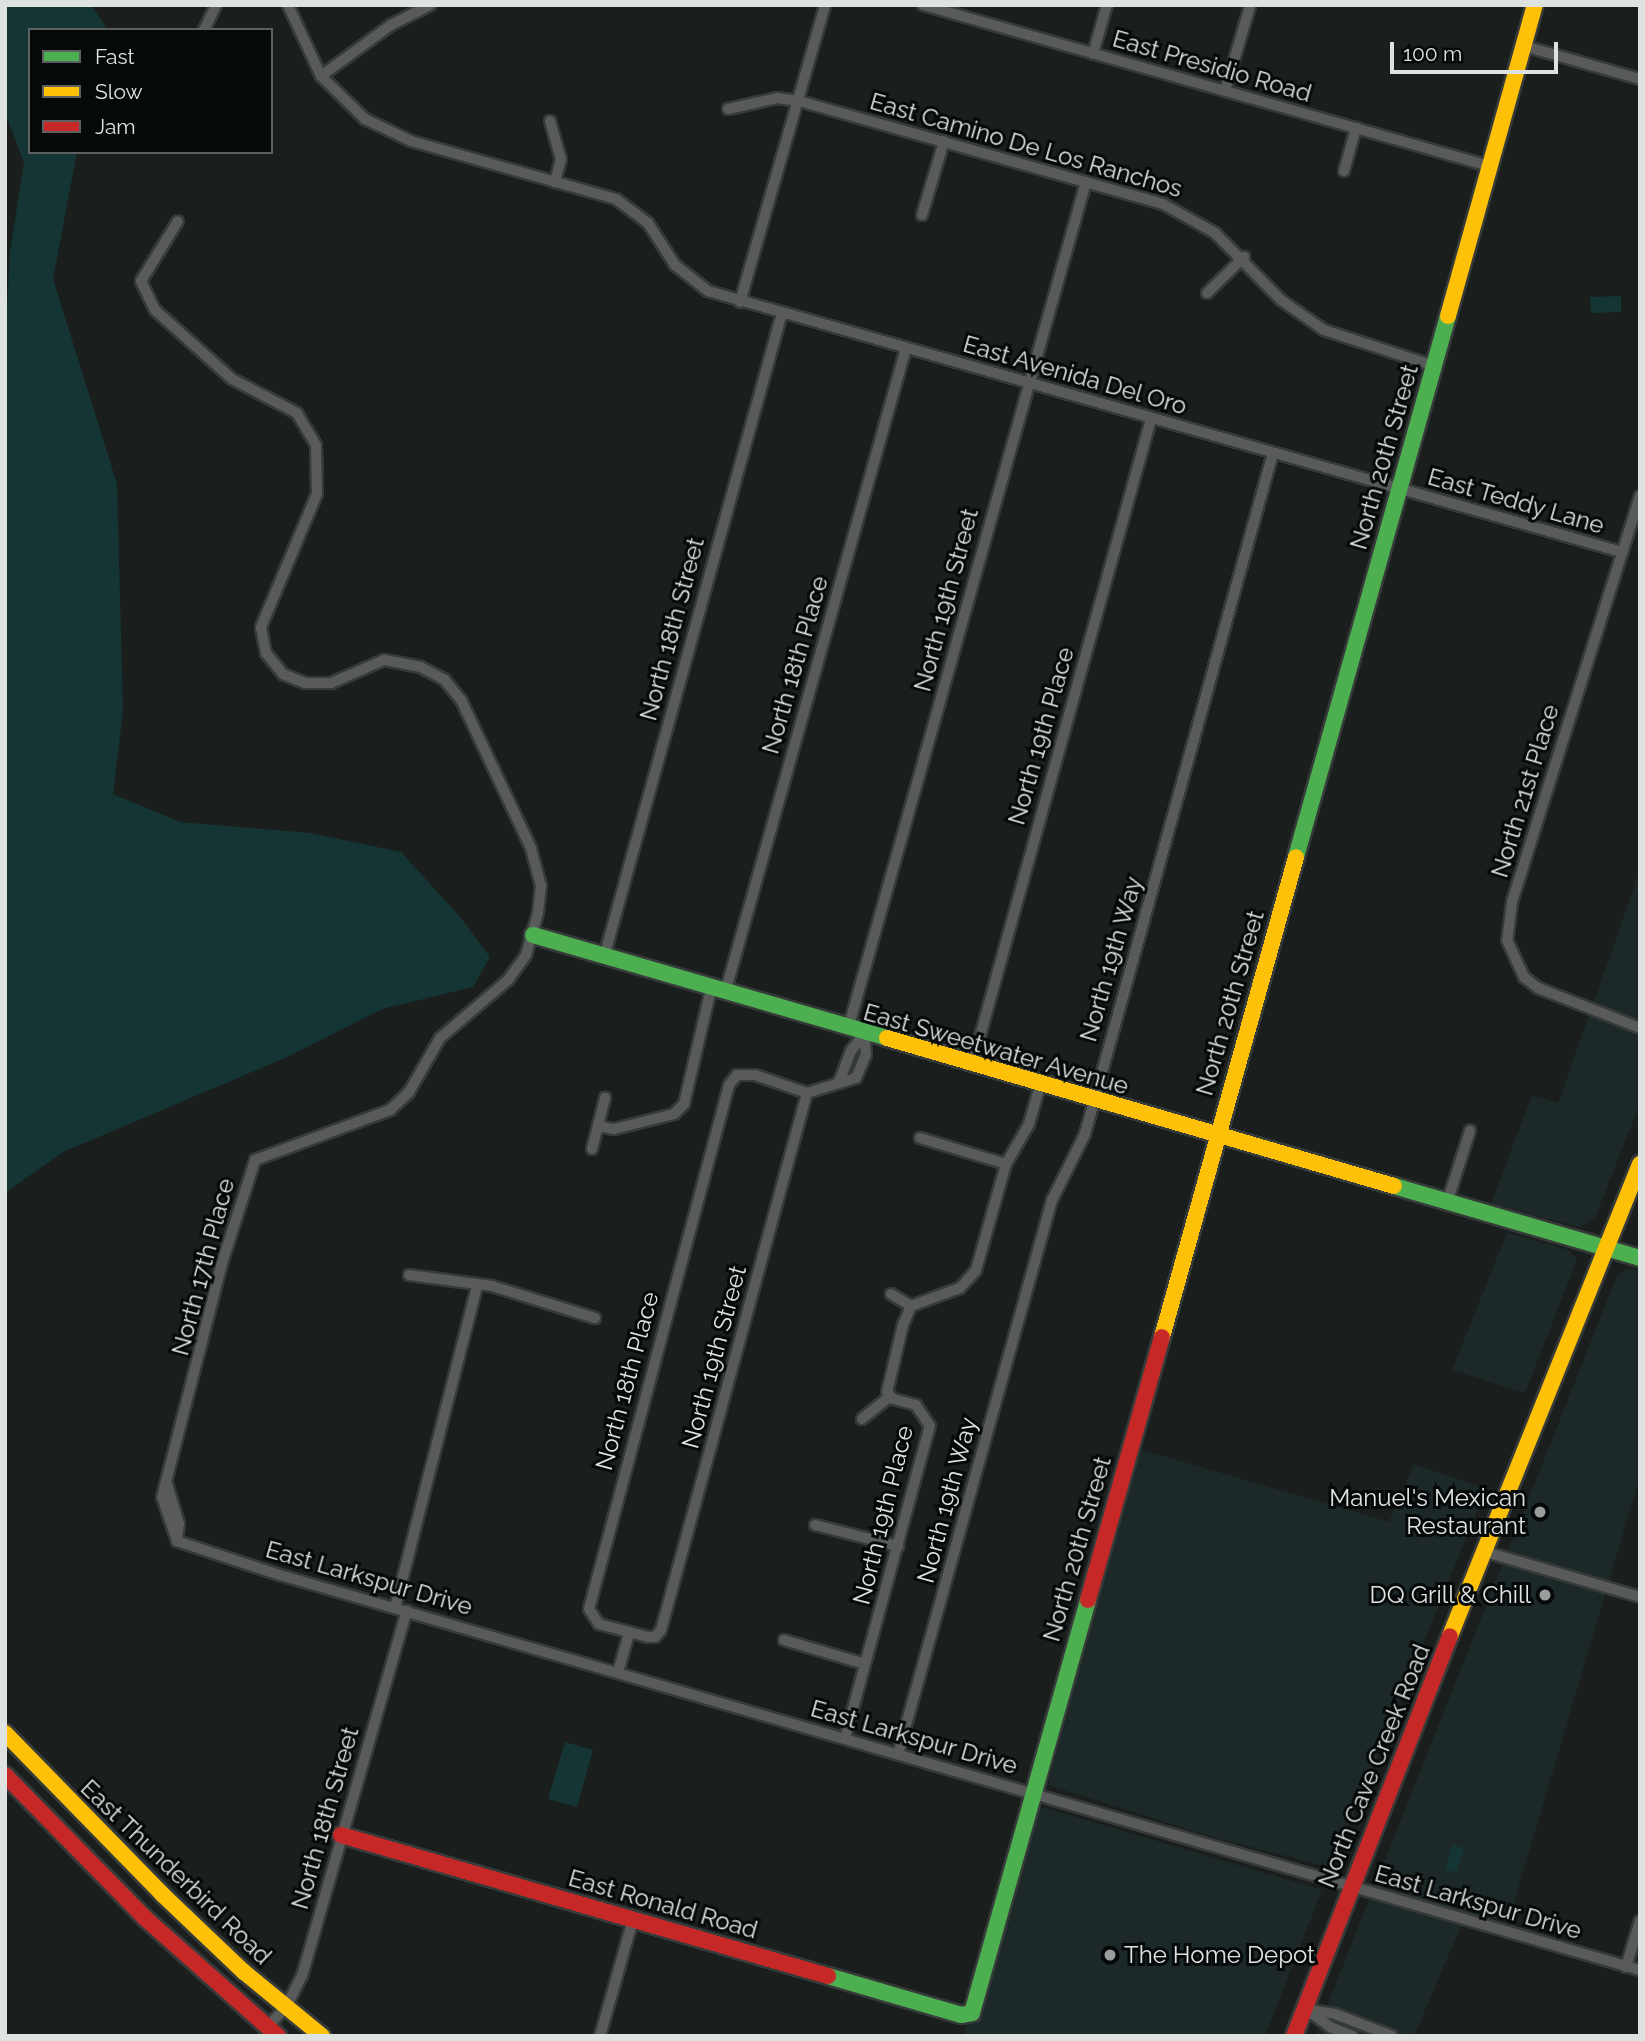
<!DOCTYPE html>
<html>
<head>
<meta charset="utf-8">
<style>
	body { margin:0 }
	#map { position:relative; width:1645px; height:2041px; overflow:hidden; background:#1a1f1e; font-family:Raleway,sans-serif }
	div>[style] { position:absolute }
	.built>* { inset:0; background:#1c2928 }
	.green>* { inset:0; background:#143533 }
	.roads { filter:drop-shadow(2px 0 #363a39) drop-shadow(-2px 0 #363a39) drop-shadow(0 2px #363a39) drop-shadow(0 -2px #363a39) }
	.street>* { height:10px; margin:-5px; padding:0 5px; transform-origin:5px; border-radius:5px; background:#595b5a }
	.fast>* { height:16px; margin:-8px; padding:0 8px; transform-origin:8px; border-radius:8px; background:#4caf50 }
	.slow>* { height:16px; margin:-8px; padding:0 8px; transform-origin:8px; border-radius:8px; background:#ffc107 }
	.jam>* { height:16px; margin:-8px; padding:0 8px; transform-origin:8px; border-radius:8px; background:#c62828 }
	.dots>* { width:19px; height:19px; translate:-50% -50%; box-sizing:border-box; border:4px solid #060909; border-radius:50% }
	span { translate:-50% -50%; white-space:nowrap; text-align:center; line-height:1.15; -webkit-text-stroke:6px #060909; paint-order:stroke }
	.street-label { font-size:24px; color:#dee3e2 }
	.poi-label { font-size:24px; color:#dee3e2 }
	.right { translate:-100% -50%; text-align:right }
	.left { translate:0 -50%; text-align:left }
	.frame { position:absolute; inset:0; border:7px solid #dee3e2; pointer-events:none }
	.legend { position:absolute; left:28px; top:28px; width:245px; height:126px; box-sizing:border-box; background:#060909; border:2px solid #5c6060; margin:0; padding:9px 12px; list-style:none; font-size:21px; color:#dee3e2 }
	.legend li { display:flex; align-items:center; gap:14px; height:35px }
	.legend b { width:35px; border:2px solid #5c6060 }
	.scale { position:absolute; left:1390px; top:42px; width:168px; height:32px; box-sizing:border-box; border:4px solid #dee3e2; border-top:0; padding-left:9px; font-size:21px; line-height:24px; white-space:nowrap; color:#dee3e2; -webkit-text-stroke:5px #060909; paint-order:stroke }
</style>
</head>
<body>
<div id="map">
	<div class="built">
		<i style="clip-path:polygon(1640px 871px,1640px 1103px,1595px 1218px,1580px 1227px,1491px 1204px,1532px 1095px,1558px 1103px)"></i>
		<i style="clip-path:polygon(1507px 1233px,1569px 1250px,1577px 1260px,1525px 1393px,1452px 1370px)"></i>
		<i style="clip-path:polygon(1626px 1269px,1640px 1270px,1640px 1476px,1508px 1923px,1467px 1912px,1414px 2036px,1315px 2036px,1617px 1276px)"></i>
		<i style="clip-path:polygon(1139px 1449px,1389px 1522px,1414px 1464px,1486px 1489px,1332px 1868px,1209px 1836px,1048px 1785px)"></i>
		<i style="clip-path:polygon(1043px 1807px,1322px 1890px,1265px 2036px,963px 2036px,966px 2026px,980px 2018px,1038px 1812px)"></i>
	</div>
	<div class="green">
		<i style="clip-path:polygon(5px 5px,91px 5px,108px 30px,30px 30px,30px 152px,77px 152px,53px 279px,117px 484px,123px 711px,113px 794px,180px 822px,310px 833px,401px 852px,461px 918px,490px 957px,473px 987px,382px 1009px,285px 1058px,63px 1152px,5px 1193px,5px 345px,10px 252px,24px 163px,5px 112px)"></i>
		<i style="clip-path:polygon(1621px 296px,1621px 312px,1591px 313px,1590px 297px)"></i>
		<i style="clip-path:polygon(565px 1742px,593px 1750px,577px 1807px,548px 1799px)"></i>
		<i style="clip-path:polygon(1452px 1845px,1464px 1848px,1457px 1873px,1445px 1869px)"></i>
	</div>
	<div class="roads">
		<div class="street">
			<i style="left:288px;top:5px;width:78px;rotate:65.1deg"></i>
			<i style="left:321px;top:76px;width:62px;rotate:44.3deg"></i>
			<i style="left:365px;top:119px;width:51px;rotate:25.6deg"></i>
			<i style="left:411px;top:141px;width:213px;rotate:15.8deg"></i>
			<i style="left:616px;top:199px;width:40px;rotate:37deg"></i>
			<i style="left:648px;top:223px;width:50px;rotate:57.3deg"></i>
			<i style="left:675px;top:265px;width:42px;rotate:38.2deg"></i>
			<i style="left:708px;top:291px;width:951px;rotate:15.94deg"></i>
			<i style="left:923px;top:5px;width:588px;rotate:15.88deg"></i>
			<i style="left:204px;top:30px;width:28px;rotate:-64deg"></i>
			<i style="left:1524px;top:46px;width:121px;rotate:15.9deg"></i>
			<i style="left:1093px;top:54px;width:51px;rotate:-74.1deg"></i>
			<i style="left:321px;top:76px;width:87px;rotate:-36.1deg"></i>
			<i style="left:391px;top:25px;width:44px;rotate:-27.1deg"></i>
			<i style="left:1225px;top:91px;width:89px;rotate:-73.6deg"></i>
			<i style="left:728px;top:109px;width:50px;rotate:-12.7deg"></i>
			<i style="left:777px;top:98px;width:22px;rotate:8deg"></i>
			<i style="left:799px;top:101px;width:378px;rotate:15.8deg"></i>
			<i style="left:1163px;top:204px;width:60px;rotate:29.1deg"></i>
			<i style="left:1215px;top:233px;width:94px;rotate:45.4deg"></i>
			<i style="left:1281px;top:300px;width:52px;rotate:34.9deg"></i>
			<i style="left:1324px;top:330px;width:116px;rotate:18.1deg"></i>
			<i style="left:550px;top:121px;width:40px;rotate:74deg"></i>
			<i style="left:561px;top:159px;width:24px;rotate:105deg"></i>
			<i style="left:1344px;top:171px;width:45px;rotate:-74.4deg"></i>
			<i style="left:922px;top:215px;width:77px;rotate:-73.4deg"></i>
			<i style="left:1207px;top:293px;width:52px;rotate:-44.2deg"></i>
			<i style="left:740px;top:302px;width:309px;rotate:-74deg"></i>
			<i style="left:1640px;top:496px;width:426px;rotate:107.5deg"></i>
			<i style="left:1512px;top:902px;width:38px;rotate:97deg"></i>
			<i style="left:1507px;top:940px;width:41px;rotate:65.3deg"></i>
			<i style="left:1524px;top:977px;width:18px;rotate:38deg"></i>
			<i style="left:1538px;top:988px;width:110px;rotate:21.4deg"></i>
			<i style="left:604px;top:957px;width:668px;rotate:-74.55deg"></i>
			<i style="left:725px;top:993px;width:670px;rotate:-74.32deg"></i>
			<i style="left:848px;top:1029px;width:880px;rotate:-74.31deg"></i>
			<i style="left:972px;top:1065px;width:670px;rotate:-74.51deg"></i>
			<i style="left:839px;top:1082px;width:33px;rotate:-69deg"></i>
			<i style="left:851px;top:1051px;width:21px;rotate:-53deg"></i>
			<i style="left:807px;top:1093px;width:55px;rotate:-160.9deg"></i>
			<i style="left:755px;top:1075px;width:18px;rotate:180deg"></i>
			<i style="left:737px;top:1075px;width:13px;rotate:129deg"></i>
			<i style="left:729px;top:1085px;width:542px;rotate:104.96deg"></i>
			<i style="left:589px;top:1609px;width:18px;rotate:56deg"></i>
			<i style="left:599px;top:1624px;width:51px;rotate:14.9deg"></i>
			<i style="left:648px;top:1637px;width:7px"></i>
			<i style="left:655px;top:1637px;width:9px;rotate:-49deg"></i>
			<i style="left:661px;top:1630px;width:556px;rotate:-74.79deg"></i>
			<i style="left:807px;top:1093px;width:51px;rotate:-17deg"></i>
			<i style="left:856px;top:1078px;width:25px;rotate:-67deg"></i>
			<i style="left:866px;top:1055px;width:21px;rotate:-95deg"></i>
			<i style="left:598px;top:1126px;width:16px;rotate:11deg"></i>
			<i style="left:614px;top:1129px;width:62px;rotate:-14deg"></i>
			<i style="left:674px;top:1114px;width:14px;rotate:-45deg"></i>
			<i style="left:684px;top:1104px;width:118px;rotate:-76.8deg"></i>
			<i style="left:920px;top:1138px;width:90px;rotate:16.8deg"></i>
			<i style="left:592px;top:1149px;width:53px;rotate:-75.7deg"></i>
			<i style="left:1447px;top:1203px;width:76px;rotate:-72.3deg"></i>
			<i style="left:409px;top:1275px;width:84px;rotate:7.5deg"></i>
			<i style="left:492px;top:1286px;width:108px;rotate:17.3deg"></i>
			<i style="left:891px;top:1294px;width:23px;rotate:31deg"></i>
			<i style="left:862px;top:1419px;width:35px;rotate:-39deg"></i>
			<i style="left:167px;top:1484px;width:42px;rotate:73.3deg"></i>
			<i style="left:179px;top:1524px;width:17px;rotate:97deg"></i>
			<i style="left:815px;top:1525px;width:86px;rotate:14.2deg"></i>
			<i style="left:177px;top:1541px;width:46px;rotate:-108.8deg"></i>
			<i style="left:162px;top:1497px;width:242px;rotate:-75.6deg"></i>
			<i style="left:222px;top:1263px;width:108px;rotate:-72.2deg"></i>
			<i style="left:255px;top:1160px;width:144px;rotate:-20.3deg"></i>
			<i style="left:390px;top:1110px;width:26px;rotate:-43deg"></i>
			<i style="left:409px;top:1092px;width:62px;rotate:-60.1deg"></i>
			<i style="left:440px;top:1038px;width:89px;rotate:-40.5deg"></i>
			<i style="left:508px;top:980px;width:31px;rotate:-54deg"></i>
			<i style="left:526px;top:955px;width:44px;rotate:-74.1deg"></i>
			<i style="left:538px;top:913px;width:27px;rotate:-84deg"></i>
			<i style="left:541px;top:886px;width:39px;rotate:-105deg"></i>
			<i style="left:531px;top:848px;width:164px;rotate:-115.3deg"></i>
			<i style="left:461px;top:700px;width:26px;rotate:-129deg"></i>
			<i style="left:445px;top:680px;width:27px;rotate:-152deg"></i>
			<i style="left:421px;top:667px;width:38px;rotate:-169deg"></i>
			<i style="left:384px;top:660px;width:58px;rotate:156.5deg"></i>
			<i style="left:331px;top:683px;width:26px;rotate:180deg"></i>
			<i style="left:305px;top:683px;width:24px;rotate:-158deg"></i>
			<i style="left:283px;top:674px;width:27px;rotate:-129deg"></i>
			<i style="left:266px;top:653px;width:26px;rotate:-101deg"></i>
			<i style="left:261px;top:627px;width:144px;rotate:-67.2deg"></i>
			<i style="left:317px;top:494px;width:49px;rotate:-91.2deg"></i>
			<i style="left:316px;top:445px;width:37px;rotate:-121deg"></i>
			<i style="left:297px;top:413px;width:73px;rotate:-152.4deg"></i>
			<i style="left:232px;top:379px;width:103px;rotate:-138.1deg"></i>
			<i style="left:155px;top:310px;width:32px;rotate:-116deg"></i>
			<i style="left:141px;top:281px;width:70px;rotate:-58.3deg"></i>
			<i style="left:177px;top:1541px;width:108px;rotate:18.3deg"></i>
			<i style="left:280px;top:1575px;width:1416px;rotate:16.2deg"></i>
			<i style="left:1486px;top:1552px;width:160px;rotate:16.3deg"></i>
			<i style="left:395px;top:1608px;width:332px;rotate:-75.7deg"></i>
			<i style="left:784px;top:1640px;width:84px;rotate:16.5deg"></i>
			<i style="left:618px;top:1672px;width:40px;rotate:-74deg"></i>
			<i style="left:845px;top:1738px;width:323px;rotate:-74.8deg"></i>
			<i style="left:930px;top:1426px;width:25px;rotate:-124deg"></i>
			<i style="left:916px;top:1405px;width:24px;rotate:-165deg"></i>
			<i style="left:893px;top:1399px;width:9px;rotate:-131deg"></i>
			<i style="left:887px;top:1392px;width:69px;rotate:-76.6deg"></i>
			<i style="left:903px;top:1325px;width:21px;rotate:-67deg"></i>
			<i style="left:911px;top:1306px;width:52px;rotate:-20.2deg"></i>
			<i style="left:960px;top:1288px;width:24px;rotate:-48deg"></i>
			<i style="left:976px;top:1270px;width:110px;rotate:-74.2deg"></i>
			<i style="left:1006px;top:1164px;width:46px;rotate:-60.1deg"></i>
			<i style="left:1029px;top:1124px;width:40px;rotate:-74deg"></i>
			<i style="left:898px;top:1754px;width:575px;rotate:-74.47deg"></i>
			<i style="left:1052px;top:1200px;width:74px;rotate:-63.4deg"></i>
			<i style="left:1085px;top:1134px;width:706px;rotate:-74.57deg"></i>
			<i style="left:1626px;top:1967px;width:48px;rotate:-73.1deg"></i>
			<i style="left:1304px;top:2009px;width:31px;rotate:9deg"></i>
			<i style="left:1335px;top:2014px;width:61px;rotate:21.1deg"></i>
			<i style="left:1307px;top:2010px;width:29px;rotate:36deg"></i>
			<i style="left:1330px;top:2027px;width:24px;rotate:22deg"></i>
			<i style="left:267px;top:2027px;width:28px;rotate:-46deg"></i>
			<i style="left:286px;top:2007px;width:35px;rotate:-63deg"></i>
			<i style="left:302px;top:1976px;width:380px;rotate:-74deg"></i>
			<i style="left:600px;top:2036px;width:122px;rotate:-74.2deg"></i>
		</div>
		<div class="fast">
			<i style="left:1296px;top:857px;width:562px;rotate:-74.31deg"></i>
			<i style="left:533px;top:935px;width:369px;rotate:16.2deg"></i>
			<i style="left:1394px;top:1186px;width:256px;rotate:16.3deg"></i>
			<i style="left:828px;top:1976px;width:139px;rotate:16.3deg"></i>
			<i style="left:961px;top:2015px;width:11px;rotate:-10deg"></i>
			<i style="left:972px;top:2013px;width:429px;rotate:-74.3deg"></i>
		</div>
		<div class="slow">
			<i style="left:1448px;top:316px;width:323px;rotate:-74.4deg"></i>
			<i style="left:887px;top:1038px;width:528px;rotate:16.27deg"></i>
			<i style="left:1162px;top:1337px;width:498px;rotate:-74.4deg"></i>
			<i style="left:1450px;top:1636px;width:509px;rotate:-68.07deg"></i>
			<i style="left:5px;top:1733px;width:225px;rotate:45.7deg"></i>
			<i style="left:162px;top:1894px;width:113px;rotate:43.6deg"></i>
			<i style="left:244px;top:1972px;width:101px;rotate:39.4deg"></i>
		</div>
		<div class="jam">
			<i style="left:1088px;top:1600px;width:273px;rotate:-74.3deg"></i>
			<i style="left:5px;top:1775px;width:200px;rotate:45.6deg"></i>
			<i style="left:145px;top:1918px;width:178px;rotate:41.6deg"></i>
			<i style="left:341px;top:1835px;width:507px;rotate:16.15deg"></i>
			<i style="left:1294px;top:2036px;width:429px;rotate:-68.7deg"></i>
		</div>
	</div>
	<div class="dots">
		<i style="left:1540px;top:1512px;background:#999e9d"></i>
		<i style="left:1545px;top:1595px;background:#999e9d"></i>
		<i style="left:1110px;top:1955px;background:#999e9d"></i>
	</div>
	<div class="street-label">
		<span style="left:1212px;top:66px;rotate:16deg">East Presidio Road</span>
		<span style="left:1026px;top:145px;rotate:16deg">East Camino De Los Ranchos</span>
		<span style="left:1075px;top:375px;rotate:16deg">East Avenida Del Oro</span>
		<span style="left:1384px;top:457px;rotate:-74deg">North 20th Street</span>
		<span style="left:1516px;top:501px;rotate:16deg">East Teddy Lane</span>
		<span style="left:946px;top:600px;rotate:-75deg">North 19th Street</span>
		<span style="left:672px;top:629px;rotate:-75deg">North 18th Street</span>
		<span style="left:795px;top:665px;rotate:-74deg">North 18th Place</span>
		<span style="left:1041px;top:736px;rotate:-74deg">North 19th Place</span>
		<span style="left:1525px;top:791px;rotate:-73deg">North 21st Place</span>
		<span style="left:1111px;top:959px;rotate:-74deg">North 19th Way</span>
		<span style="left:1230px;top:1003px;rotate:-74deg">North 20th Street</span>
		<span style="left:996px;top:1049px;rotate:16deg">East Sweetwater Avenue</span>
		<span style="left:203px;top:1267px;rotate:-75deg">North 17th Place</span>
		<span style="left:714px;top:1357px;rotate:-75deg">North 19th Street</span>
		<span style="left:627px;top:1381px;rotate:-75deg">North 18th Place</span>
		<span style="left:947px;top:1500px;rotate:-75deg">North 19th Way</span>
		<span style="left:883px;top:1515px;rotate:-76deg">North 19th Place</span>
		<span style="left:1077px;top:1549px;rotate:-74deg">North 20th Street</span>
		<span style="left:369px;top:1578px;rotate:16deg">East Larkspur Drive</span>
		<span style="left:914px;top:1737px;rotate:16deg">East Larkspur Drive</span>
		<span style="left:1374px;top:1766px;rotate:-68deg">North Cave Creek Road</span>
		<span style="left:325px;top:1818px;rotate:-74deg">North 18th Street</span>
		<span style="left:176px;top:1872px;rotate:44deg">East Thunderbird Road</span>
		<span style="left:1478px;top:1902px;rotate:16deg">East Larkspur Drive</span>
		<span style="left:663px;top:1904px;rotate:16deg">East Ronald Road</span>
	</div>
	<div class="poi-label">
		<span class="right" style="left:1526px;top:1512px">Manuel's Mexican<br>Restaurant</span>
		<span class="right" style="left:1531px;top:1595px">DQ Grill &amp; Chill</span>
		<span class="left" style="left:1124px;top:1955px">The Home Depot</span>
	</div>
	<div class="frame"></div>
	<ul class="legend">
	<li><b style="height:9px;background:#4caf50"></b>Fast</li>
	<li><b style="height:9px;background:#ffc107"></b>Slow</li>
	<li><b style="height:9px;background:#c62828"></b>Jam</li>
	</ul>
	<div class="scale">100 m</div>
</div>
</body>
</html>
